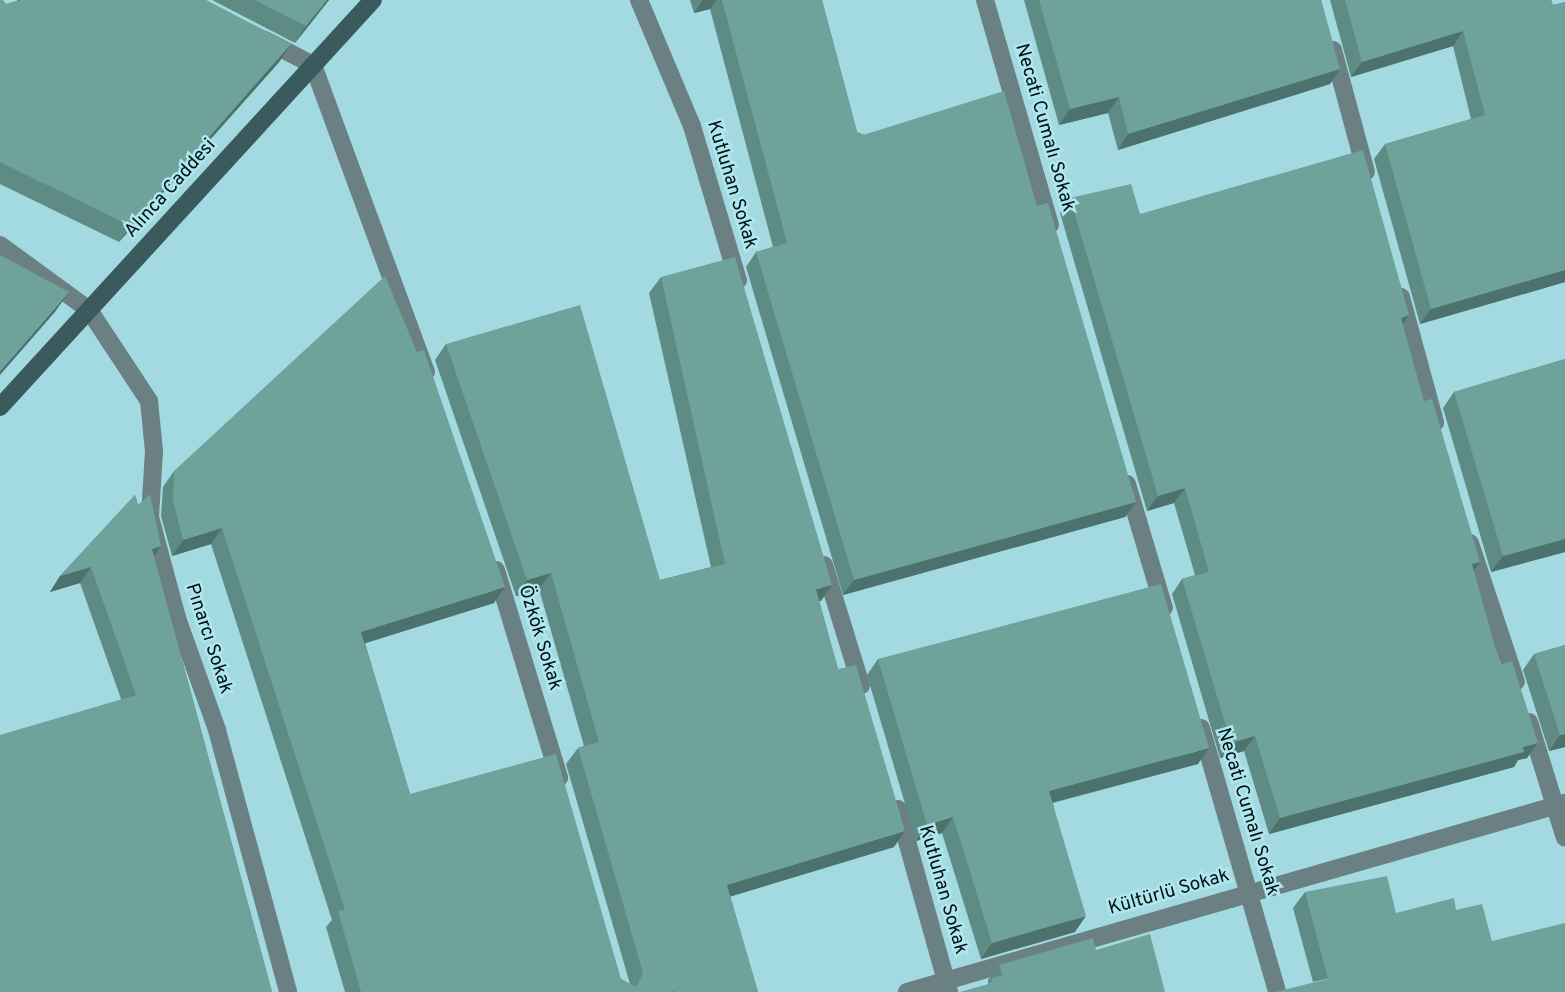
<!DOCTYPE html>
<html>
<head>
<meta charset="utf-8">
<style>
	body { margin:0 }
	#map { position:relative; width:1565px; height:992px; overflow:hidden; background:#a3dae1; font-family:Overpass,sans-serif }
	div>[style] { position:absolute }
	.street>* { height:18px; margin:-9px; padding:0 9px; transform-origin:9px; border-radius:9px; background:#6a8083 }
	.secondary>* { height:18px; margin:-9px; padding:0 9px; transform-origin:9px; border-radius:9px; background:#3a5a5e }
	.wall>* { inset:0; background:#5f8b85 }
	.shaded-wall>* { inset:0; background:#4d716c }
	.building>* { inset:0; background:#6ea29b }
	span { translate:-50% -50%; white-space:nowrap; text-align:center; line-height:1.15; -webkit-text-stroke:5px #b0e7ee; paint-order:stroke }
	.street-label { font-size:19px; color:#001214 }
</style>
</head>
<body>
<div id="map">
	<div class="street">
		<i style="left:639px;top:0;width:137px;rotate:67.2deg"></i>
		<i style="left:692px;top:126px;width:161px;rotate:73.4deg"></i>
		<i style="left:985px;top:0;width:234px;rotate:73.9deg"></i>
		<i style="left:265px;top:40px;width:54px;rotate:27.5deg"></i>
		<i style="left:313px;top:65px;width:327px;rotate:69.8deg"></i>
		<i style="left:1333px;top:50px;width:126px;rotate:74.9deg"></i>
		<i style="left:0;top:245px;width:110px;rotate:36.1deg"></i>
		<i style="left:89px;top:310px;width:109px;rotate:56.6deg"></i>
		<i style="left:149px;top:401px;width:50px;rotate:84.3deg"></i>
		<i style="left:154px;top:451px;width:66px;rotate:93.5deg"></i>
		<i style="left:150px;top:517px;width:105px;rotate:75deg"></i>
		<i style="left:177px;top:618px;width:119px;rotate:70.3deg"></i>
		<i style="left:217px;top:730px;width:271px;rotate:74.8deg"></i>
		<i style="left:1401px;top:297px;width:130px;rotate:74.8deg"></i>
		<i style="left:1127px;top:484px;width:129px;rotate:73.4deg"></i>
		<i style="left:1470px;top:543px;width:146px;rotate:71.7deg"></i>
		<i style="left:824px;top:565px;width:126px;rotate:72.9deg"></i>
		<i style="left:496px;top:570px;width:217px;rotate:73.1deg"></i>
		<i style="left:1529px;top:722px;width:121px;rotate:72.8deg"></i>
		<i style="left:1201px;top:728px;width:275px;rotate:73.9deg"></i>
		<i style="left:898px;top:809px;width:190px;rotate:74.4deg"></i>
		<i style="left:907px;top:992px;width:685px;rotate:-16.03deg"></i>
	</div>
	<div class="secondary">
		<i style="left:0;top:407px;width:552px;rotate:-47.5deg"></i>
	</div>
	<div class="wall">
		<i style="clip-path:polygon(0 0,6px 4px,17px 1px,17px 0,206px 0,280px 61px,119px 242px,0 184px)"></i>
		<i style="clip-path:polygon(212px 0,329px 0,295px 43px)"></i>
		<i style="clip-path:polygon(690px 0,822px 0,857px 132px,1037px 206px,1136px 502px,1125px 517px,843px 595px,746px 267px,756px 252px,773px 247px,710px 9px,694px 13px)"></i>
		<i style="clip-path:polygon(1024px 0,1321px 0,1340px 69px,1330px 84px,1118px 150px,1108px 113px,1059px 125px)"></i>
		<i style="clip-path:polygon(1330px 0,1551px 0,1553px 5px,1565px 2px,1565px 282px,1420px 324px,1374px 159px,1385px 144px,1471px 119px,1453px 46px,1351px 77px)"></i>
		<i style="clip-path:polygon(1070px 198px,1140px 214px,1409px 315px,1403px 324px,1424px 401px,1480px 562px,1474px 571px,1500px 665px,1538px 743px,1527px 758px,1518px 760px,1514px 767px,1269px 834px,1244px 751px,1220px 758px,1172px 594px,1182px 579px,1195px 575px,1174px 503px,1147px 511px,1060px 213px)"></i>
		<i style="clip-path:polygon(661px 277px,821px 601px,819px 601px,838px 669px,894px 847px,730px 896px,758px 992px,345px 992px,326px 927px,332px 920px,211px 544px,172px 556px,161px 516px,163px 487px,174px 471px,494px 603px,365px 643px,410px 794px,621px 979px,630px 984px,566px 764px,578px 748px,584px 746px,539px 589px,516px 596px,435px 360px,446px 344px,660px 580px,711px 567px,649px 293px)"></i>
		<i style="clip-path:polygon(1565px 359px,1565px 552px,1491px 572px,1443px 408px,1454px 392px)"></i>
		<i style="clip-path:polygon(135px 495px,154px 556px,272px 992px,121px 699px,80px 583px,50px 592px,60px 576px)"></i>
		<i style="clip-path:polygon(1565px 645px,1565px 747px,1549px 751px,1523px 670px,1534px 654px)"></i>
		<i style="clip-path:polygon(878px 659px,1198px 764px,1053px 803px,1075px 932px,981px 959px,942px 833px,916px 841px,867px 675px)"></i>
		<i style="clip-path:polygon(1305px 892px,1396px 913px,1456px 910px,1492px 941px,1313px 982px,1293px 908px)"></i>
		<i style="clip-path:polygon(1096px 950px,988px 984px,988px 980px,999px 965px)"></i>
	</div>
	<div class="shaded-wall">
		<i style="clip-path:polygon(327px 0,329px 0,295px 43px,306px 26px)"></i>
		<i style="clip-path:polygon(703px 0,716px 0,710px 9px,694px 13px)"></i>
		<i style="clip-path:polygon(1463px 31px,1453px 46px,1351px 77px,1362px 62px)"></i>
		<i style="clip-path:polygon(291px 44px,280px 61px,119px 242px,131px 226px)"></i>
		<i style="clip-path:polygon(1340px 69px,1330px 84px,1118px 150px,1128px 134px)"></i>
		<i style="clip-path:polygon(1119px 97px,1108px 113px,1059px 125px,1070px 109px)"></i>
		<i style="clip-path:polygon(1565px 270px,1565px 282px,1420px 324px,1431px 309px)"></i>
		<i style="clip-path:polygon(69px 292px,55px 312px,0 375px,0 371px)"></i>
		<i style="clip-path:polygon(1409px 315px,1398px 331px,1401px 318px)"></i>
		<i style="clip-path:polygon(1185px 488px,1174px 503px,1147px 511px,1158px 496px)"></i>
		<i style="clip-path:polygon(1136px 502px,1125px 517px,843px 595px,854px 580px)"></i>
		<i style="clip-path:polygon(222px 528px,211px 544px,172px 556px,183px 540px)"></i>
		<i style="clip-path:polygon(1565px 539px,1565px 552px,1491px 572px,1503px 556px)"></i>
		<i style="clip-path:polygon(161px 546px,150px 562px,152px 549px)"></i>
		<i style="clip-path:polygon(1480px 562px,1469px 577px,1472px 564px)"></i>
		<i style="clip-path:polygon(91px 567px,80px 583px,50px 592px,60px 576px)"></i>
		<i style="clip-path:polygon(551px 573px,539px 589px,516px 596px,527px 580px)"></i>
		<i style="clip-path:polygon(832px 585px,821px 601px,805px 605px,816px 589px)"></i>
		<i style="clip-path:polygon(505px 587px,494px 603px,350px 648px,361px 632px)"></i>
		<i style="clip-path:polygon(1565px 734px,1565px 747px,1549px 751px,1560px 735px)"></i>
		<i style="clip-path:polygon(1255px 736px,1244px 751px,1220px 758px,1231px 743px)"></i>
		<i style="clip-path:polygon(1538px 743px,1527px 758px,1518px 760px,1514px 767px,1269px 834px,1280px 818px)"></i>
		<i style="clip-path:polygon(1209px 748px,1198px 764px,1038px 806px,1049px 791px)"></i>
		<i style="clip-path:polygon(953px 817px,942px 833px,916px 841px,927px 825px)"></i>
		<i style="clip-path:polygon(905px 831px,894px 847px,716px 901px,727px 885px)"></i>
		<i style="clip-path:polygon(1086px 916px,1075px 932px,981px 959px,992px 943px)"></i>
	</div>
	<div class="building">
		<i style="clip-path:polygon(0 0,3px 0,6px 4px,22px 0,206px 0,291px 44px,131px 226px,0 162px)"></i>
		<i style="clip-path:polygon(255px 0,327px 0,306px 26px)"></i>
		<i style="clip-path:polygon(722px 0,822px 0,857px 132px,863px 135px,1004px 91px,1037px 206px,1048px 203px,1136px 502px,854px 580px,756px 252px,787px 243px)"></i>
		<i style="clip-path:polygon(1039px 0,1321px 0,1340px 69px,1128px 134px,1119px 97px,1070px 109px)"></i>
		<i style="clip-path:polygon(1345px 0,1551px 0,1553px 5px,1565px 2px,1565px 270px,1431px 309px,1385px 144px,1485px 115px,1463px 31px,1362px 62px)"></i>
		<i style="clip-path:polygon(1363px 150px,1409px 315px,1401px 318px,1424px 401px,1432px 399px,1480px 562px,1472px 564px,1500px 665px,1512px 661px,1538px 743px,1523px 747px,1524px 752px,1280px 818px,1255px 736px,1231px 743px,1182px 579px,1209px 572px,1185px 488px,1158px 496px,1070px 198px,1131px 184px,1140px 214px)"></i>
		<i style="clip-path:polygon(0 255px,69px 292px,0 371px)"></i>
		<i style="clip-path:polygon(735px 257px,832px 585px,816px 589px,838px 669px,856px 665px,905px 831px,727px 885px,758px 992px,675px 992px,675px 991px,669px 992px,361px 992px,338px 911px,345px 910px,222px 528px,183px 540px,173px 500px,174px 471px,385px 276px,417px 352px,424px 350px,505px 587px,361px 632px,410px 794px,556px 754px,621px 979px,636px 987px,643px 973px,578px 748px,599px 742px,551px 573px,527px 580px,446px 344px,580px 305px,660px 580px,725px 564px,661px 277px)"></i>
		<i style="clip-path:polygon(1565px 359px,1565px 539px,1503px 556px,1454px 392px)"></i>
		<i style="clip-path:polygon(150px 494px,161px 546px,152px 549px,272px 992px,0 992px,0 735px,136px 695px,91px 567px,60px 576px,135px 495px,138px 505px)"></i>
		<i style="clip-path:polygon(1161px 584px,1209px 748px,1049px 791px,1086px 916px,992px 943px,953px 817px,927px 825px,878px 659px)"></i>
		<i style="clip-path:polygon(1565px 645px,1565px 734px,1560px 735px,1534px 654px)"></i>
		<i style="clip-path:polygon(1387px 876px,1396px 913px,1454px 898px,1456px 910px,1482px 904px,1492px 941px,1565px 923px,1565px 992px,1275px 992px,1328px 979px,1305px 892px)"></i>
		<i style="clip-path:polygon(1150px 934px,1165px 992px,960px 992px,992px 983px,991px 979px,1003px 975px,999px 965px,1093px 938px,1096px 950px)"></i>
	</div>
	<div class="street-label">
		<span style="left:1044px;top:128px;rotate:74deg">Necati Cumalı Sokak</span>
		<span style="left:731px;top:185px;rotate:73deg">Kutluhan Sokak</span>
		<span style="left:171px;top:189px;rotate:-48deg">Alınca Caddesi</span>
		<span style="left:539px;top:638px;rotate:73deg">Özkök Sokak</span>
		<span style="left:208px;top:639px;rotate:72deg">Pınarcı Sokak</span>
		<span style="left:1247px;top:812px;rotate:73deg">Necati Cumalı Sokak</span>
		<span style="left:942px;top:890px;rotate:74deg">Kutluhan Sokak</span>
		<span style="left:1169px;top:893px;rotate:-16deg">Kültürlü Sokak</span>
	</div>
</div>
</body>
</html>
